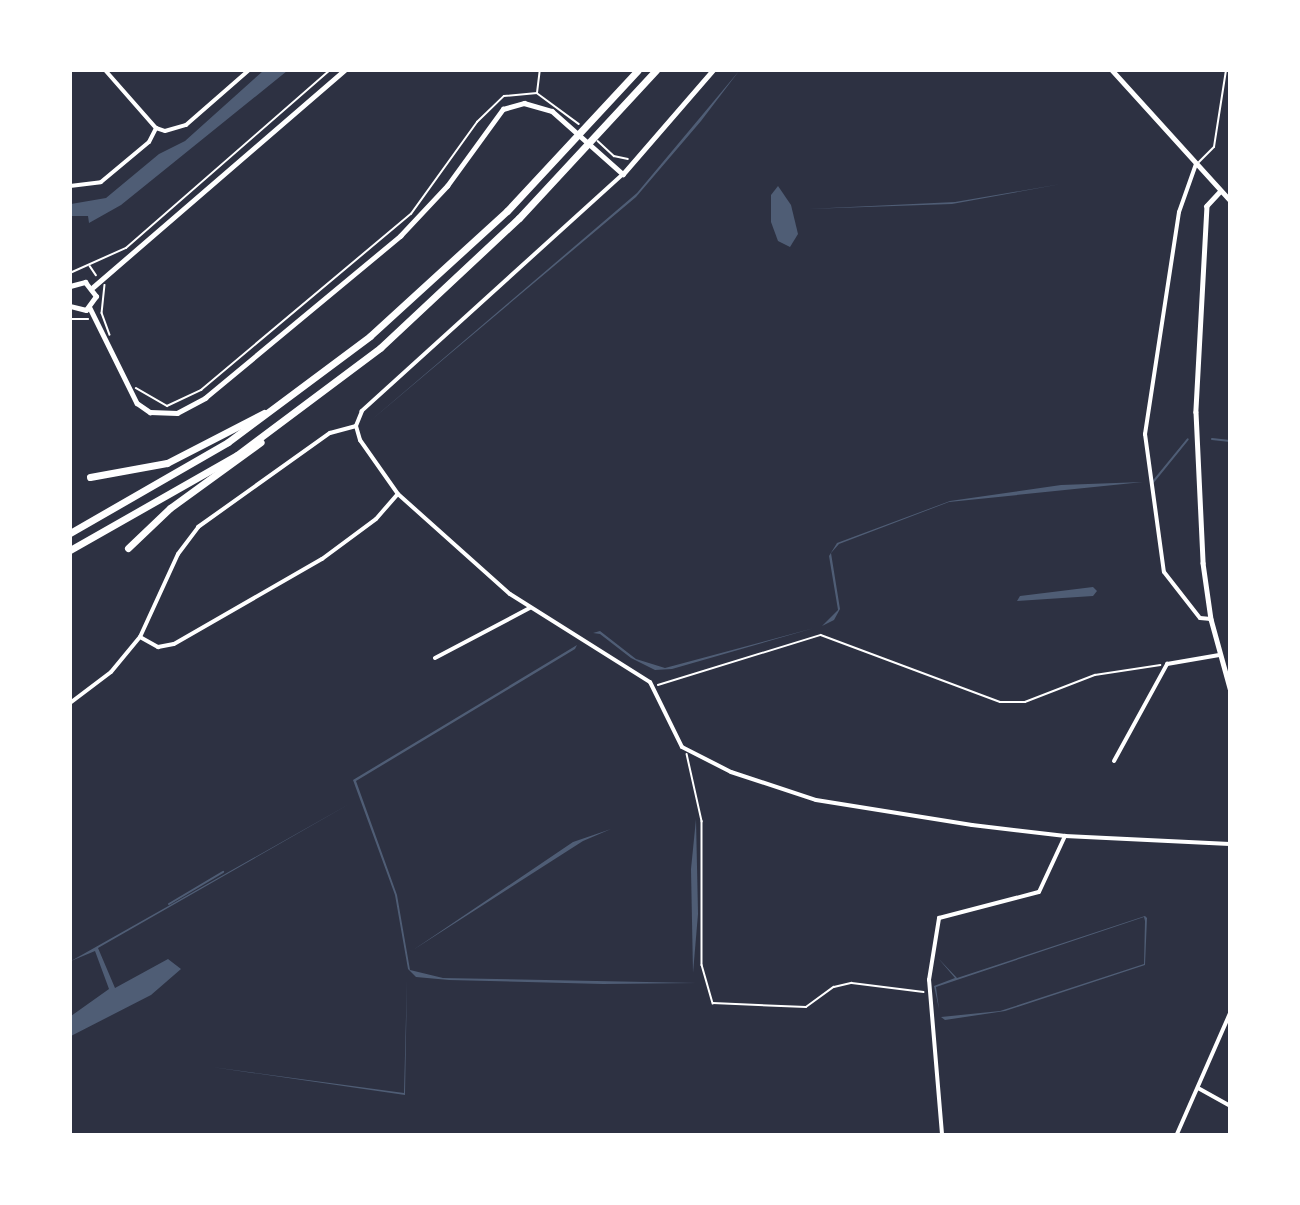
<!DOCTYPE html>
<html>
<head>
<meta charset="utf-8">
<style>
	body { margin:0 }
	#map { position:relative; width:1300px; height:1205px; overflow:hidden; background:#2d3142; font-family:"IBM Plex Sans",sans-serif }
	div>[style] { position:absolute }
	.water>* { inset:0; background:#4f5d75 }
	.stream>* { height:2px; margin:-1px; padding:0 1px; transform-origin:1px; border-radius:1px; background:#4f5d75 }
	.path>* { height:1.5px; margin:-0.75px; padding:0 0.75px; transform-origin:0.75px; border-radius:0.75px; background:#fff }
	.service>* { height:1.5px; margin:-0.75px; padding:0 0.75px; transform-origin:0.75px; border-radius:0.75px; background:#fff }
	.minor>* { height:4px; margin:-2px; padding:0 2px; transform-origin:2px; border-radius:2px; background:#fff }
	.tertiary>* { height:4.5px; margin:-2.25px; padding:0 2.25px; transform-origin:2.25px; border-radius:2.25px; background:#fff }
	.secondary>* { height:5px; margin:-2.5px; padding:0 2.5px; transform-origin:2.5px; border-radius:2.5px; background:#fff }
	.motorway>* { height:7px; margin:-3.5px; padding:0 3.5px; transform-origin:3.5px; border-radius:3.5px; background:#fff }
	span { translate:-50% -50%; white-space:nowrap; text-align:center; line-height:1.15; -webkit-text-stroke:5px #fff; paint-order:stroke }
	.frame { position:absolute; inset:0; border:72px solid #fff; pointer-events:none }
</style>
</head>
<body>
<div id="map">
	<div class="water">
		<i style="clip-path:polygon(263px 71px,287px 71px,121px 205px,89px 223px,88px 216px,71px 216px,71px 204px,106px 198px,159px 154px,185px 141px)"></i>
		<i style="clip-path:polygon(739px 71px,701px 121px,636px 197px,369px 422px,637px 193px)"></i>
		<i style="clip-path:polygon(1061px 184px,952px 204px,808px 209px,955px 202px)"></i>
		<i style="clip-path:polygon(778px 186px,791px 205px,798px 234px,790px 247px,778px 241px,771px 222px,771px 195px)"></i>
		<i style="clip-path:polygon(1143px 482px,949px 502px,839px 544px,831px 553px,840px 609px,834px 620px,822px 626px,838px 610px,829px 556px,837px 543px,950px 501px,1061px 485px)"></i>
		<i style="clip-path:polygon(1093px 587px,1097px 591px,1093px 596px,1017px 601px,1020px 596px)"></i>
		<i style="clip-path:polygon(814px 628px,672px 669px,655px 670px,631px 658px,600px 634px,593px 633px,600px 631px,636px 659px,665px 668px)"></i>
		<i style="clip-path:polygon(577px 645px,575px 649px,356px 781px,397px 895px,410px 970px,443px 978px,697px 983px,603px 984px,449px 980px,416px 977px,408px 969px,395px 895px,353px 780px)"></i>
		<i style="clip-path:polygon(351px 803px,98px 948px,115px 988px,168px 959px,181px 969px,151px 995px,71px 1036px,71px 1016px,109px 989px,95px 951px,71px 961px)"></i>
		<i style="clip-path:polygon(696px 819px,698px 914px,693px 973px,691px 869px)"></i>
		<i style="clip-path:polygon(611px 829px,583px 841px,413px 950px,573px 842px)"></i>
		<i style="clip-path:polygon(1145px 916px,1147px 918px,1145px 965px,1005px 1011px,945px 1020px,941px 1017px,1000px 1011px,1144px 964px,1145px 921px,1144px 917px,936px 987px,939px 1009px,934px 986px,955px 978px,938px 958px,957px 978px)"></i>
		<i style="clip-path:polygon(407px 978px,405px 1095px,212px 1067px,404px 1093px)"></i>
	</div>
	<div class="stream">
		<i style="left:1212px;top:439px;width:18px;rotate:6deg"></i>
		<i style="left:1153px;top:482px;width:55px;rotate:-50.9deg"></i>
		<i style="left:169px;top:904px;width:63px;rotate:-30.7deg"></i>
	</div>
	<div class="path">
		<i style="left:537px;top:93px;width:23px;rotate:-83deg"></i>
		<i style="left:598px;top:141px;width:22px;rotate:43deg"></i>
		<i style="left:614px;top:156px;width:14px;rotate:12deg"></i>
		<i style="left:90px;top:266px;width:11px;rotate:56deg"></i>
		<i style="left:70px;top:273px;width:61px;rotate:-24.1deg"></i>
		<i style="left:126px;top:248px;width:271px;rotate:-41.1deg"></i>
		<i style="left:105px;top:285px;width:28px;rotate:96deg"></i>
		<i style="left:102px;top:313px;width:23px;rotate:70deg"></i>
		<i style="left:70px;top:319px;width:18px"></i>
		<i style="left:136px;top:388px;width:36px;rotate:30deg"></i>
		<i style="left:167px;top:406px;width:38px;rotate:-25deg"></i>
		<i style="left:201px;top:390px;width:274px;rotate:-40deg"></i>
		<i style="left:411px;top:214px;width:113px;rotate:-54.3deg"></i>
		<i style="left:477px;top:122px;width:37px;rotate:-44deg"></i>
		<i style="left:504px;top:96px;width:33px;rotate:-5deg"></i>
		<i style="left:537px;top:93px;width:52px;rotate:36.4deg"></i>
		<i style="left:658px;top:685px;width:170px;rotate:-17.1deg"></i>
		<i style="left:821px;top:635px;width:191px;rotate:20.5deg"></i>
		<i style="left:1000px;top:702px;width:25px"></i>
		<i style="left:1025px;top:702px;width:75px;rotate:-21.1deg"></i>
		<i style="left:1095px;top:675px;width:66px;rotate:-8.7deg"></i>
		<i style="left:687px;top:754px;width:69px;rotate:77.4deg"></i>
		<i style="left:702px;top:821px;width:144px;rotate:90deg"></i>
		<i style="left:702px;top:965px;width:40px;rotate:74deg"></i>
		<i style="left:713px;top:1003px;width:93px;rotate:2.5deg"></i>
		<i style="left:806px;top:1007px;width:34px;rotate:-36deg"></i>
		<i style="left:834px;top:987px;width:18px;rotate:-13deg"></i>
		<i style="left:852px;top:983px;width:72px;rotate:7.2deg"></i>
	</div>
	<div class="service">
		<i style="left:1199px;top:162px;width:21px;rotate:-45deg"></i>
		<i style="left:1214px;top:147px;width:78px;rotate:-81.1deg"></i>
	</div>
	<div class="minor">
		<i style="left:105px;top:70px;width:77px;rotate:48.7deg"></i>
		<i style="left:156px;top:128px;width:9px;rotate:18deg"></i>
		<i style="left:165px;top:131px;width:22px;rotate:-16deg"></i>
		<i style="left:186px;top:125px;width:84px;rotate:-41.1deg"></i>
		<i style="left:1196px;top:164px;width:51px;rotate:109.5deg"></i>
		<i style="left:1179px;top:212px;width:225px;rotate:98.7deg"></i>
		<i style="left:1145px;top:434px;width:139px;rotate:82.2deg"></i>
		<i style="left:1164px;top:572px;width:58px;rotate:52deg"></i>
		<i style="left:1200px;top:618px;width:11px;rotate:5deg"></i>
		<i style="left:623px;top:174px;width:353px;rotate:137.8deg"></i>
		<i style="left:362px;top:411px;width:16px;rotate:112deg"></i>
		<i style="left:356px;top:426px;width:15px;rotate:74deg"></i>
		<i style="left:360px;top:440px;width:66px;rotate:54.9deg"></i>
		<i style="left:398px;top:494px;width:150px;rotate:41.8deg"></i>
		<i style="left:510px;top:594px;width:165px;rotate:32.2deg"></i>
		<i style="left:650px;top:682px;width:72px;rotate:63.8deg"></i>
		<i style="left:682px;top:747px;width:55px;rotate:27deg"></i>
		<i style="left:731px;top:772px;width:89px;rotate:18.2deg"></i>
		<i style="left:816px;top:800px;width:158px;rotate:9.1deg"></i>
		<i style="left:972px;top:825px;width:94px;rotate:6.7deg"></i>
		<i style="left:1065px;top:836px;width:165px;rotate:2.8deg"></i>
		<i style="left:70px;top:186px;width:31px;rotate:-7deg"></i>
		<i style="left:101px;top:182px;width:62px;rotate:-39.8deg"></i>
		<i style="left:149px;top:142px;width:16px;rotate:-63deg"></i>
		<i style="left:140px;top:637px;width:21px;rotate:29deg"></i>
		<i style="left:158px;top:647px;width:16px;rotate:-11deg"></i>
		<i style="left:174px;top:644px;width:171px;rotate:-29.9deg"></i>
		<i style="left:322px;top:559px;width:67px;rotate:-36.5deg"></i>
		<i style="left:376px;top:519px;width:33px;rotate:-49deg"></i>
		<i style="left:435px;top:658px;width:107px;rotate:-27.8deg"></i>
		<i style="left:70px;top:703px;width:51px;rotate:-37.1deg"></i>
		<i style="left:111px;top:672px;width:45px;rotate:-50.4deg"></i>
		<i style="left:140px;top:637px;width:91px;rotate:-65.4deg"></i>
		<i style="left:178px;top:554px;width:34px;rotate:-53deg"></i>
		<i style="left:198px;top:527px;width:162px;rotate:-35.5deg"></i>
		<i style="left:330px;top:433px;width:27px;rotate:-15deg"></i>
		<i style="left:1114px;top:761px;width:111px;rotate:-61.3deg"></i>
		<i style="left:1167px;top:664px;width:53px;rotate:-9.8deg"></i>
		<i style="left:1198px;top:1088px;width:37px;rotate:29deg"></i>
		<i style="left:942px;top:1134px;width:155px;rotate:-94.8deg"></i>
		<i style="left:929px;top:980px;width:63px;rotate:-80.8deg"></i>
		<i style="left:939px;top:918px;width:103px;rotate:-14.6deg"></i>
		<i style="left:1039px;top:892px;width:62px;rotate:-65.1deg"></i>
		<i style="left:1177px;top:1134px;width:132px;rotate:-66.3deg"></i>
	</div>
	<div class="tertiary">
		<i style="left:1112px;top:70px;width:176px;rotate:47.8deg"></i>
		<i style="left:1221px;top:191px;width:21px;rotate:133deg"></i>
		<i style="left:1207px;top:206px;width:206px;rotate:93.1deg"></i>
		<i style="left:1196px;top:412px;width:151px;rotate:87.3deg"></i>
		<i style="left:1203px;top:563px;width:57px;rotate:81.9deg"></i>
		<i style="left:1211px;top:619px;width:72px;rotate:74.6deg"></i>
		<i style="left:90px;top:308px;width:106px;rotate:63.7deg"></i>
		<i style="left:137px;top:403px;width:16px;rotate:35deg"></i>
		<i style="left:150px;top:412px;width:27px;rotate:2deg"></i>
		<i style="left:177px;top:413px;width:32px;rotate:-28deg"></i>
		<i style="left:205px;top:398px;width:254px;rotate:-39.7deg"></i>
		<i style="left:400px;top:236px;width:69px;rotate:-46.8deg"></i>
		<i style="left:447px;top:186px;width:95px;rotate:-54deg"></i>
		<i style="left:503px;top:109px;width:22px;rotate:-16deg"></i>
		<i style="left:524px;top:103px;width:29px;rotate:16deg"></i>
		<i style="left:552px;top:111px;width:95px;rotate:41.6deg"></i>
		<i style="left:623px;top:174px;width:138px;rotate:-49.1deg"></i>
	</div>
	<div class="secondary">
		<i style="left:70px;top:286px;width:16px;rotate:-15deg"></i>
		<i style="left:85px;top:282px;width:18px;rotate:52deg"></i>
		<i style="left:96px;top:296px;width:17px;rotate:126deg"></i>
		<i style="left:86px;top:310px;width:16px;rotate:-166deg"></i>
		<i style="left:93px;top:287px;width:332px;rotate:-40.8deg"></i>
	</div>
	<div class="motorway">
		<i style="left:90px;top:477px;width:78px;rotate:-10.3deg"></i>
		<i style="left:167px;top:463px;width:109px;rotate:-27.3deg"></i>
		<i style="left:70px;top:533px;width:182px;rotate:-29.9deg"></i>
		<i style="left:228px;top:442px;width:177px;rotate:-36.7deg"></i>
		<i style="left:370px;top:336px;width:185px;rotate:-42.4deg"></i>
		<i style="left:507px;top:211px;width:192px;rotate:-47.1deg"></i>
		<i style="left:128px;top:548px;width:58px;rotate:-43.6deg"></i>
		<i style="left:170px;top:508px;width:112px;rotate:-36deg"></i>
		<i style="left:70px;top:550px;width:192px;rotate:-29.6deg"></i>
		<i style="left:237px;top:455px;width:179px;rotate:-36.8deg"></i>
		<i style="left:380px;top:348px;width:190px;rotate:-43.1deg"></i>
		<i style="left:519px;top:218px;width:202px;rotate:-47.2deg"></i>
	</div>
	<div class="frame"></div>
</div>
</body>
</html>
